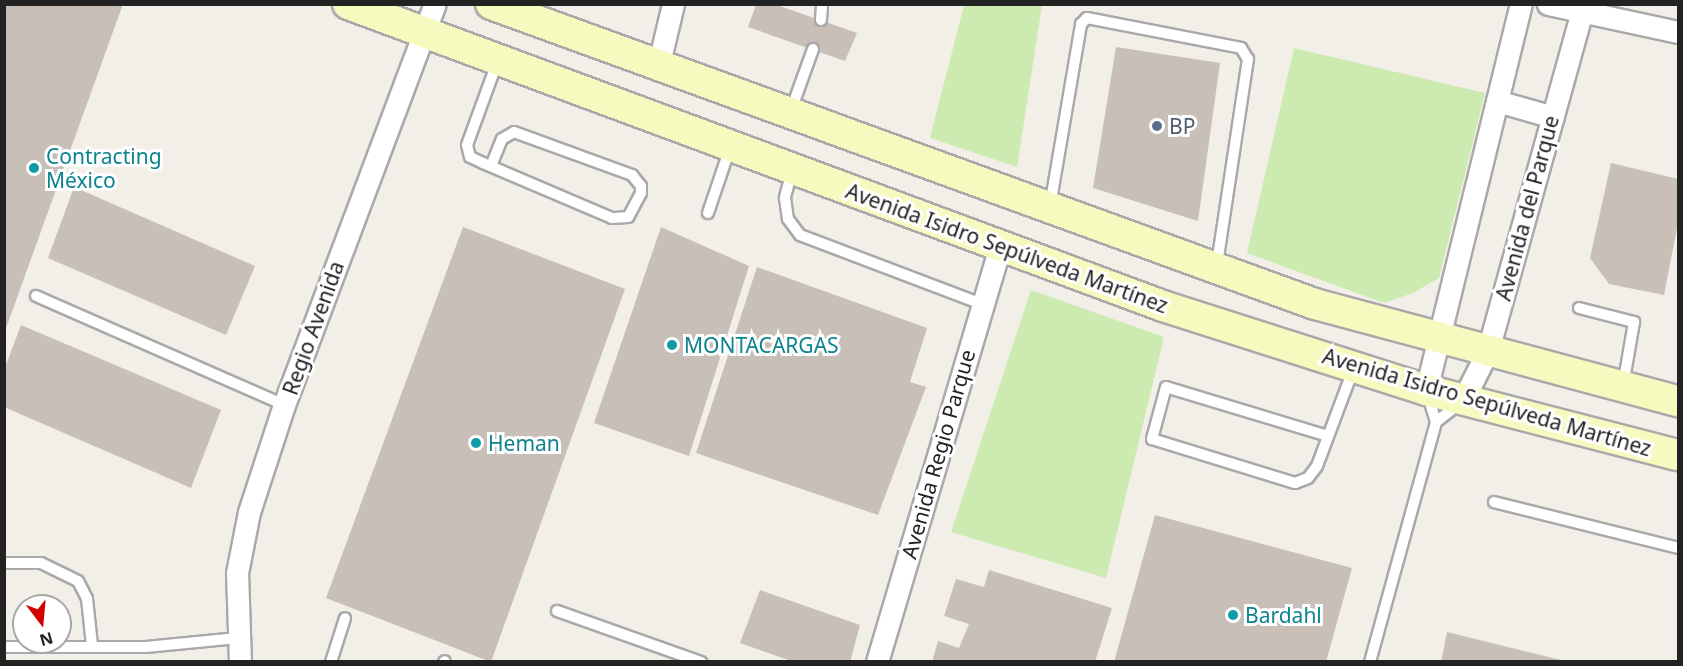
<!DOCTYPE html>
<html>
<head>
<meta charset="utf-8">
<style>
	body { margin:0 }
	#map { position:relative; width:1683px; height:666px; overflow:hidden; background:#f2efe9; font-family:"Noto Sans",sans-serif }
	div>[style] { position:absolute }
	.grass>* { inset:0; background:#cdebb0 }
	.building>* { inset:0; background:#c7bfb8 }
	.roads { filter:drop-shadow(2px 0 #a9a9a9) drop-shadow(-2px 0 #a9a9a9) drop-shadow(0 2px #a9a9a9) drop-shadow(0 -2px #a9a9a9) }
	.lane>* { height:10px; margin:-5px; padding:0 5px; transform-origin:5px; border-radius:5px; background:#fff }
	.street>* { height:21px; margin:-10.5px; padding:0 10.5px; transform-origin:10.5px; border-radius:10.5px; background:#fff }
	.secondary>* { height:30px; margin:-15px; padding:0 15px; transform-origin:15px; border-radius:15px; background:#f7fabf }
	.dots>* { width:16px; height:16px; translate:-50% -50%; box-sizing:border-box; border:3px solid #fff; border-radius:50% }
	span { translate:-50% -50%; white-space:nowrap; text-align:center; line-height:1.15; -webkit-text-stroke:6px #fff; paint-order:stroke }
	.service-label { font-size:21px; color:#4e5e75 }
	.left { translate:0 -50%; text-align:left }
	.culture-label { font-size:21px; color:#0d838f }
	.street-label { font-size:21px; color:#222 }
	.frame { position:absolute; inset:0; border:6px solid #222; pointer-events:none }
	.north { position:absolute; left:12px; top:594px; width:60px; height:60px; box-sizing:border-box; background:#fff; border:2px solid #a7a7a7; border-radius:50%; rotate:164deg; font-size:16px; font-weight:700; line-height:24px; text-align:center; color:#222 }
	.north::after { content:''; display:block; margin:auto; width:21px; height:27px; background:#d40000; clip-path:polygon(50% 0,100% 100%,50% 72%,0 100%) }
</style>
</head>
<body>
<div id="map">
	<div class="grass">
		<i style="clip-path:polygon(964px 5px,1042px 5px,1017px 167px,930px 138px)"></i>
		<i style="clip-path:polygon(1294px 48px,1485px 93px,1439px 278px,1413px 293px,1384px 303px,1247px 253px)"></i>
		<i style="clip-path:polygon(1031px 290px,1164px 337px,1106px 578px,951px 532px)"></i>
	</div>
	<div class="building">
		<i style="clip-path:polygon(4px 4px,123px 4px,5px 331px,4px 331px)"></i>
		<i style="clip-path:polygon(756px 5px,777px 5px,857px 33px,845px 61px,748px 27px)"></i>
		<i style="clip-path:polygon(1116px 47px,1220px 63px,1198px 221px,1093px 188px)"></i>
		<i style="clip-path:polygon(1611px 163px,1678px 179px,1678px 223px,1664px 295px,1609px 284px,1590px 258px)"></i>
		<i style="clip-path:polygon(74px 187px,255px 266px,226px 335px,48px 258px)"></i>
		<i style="clip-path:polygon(463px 227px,625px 289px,491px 662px,326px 598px)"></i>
		<i style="clip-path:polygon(661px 227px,749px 266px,689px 456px,594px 423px)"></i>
		<i style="clip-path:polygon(757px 267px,927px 328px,910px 382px,926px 387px,878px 515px,696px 453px)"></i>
		<i style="clip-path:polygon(21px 325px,221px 410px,191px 488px,4px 407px,4px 370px)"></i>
		<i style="clip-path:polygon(1155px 515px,1352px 568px,1326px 662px,1114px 662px)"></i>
		<i style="clip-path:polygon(989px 570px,1112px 608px,1095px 662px,932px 662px,938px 641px,959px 648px,969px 624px,944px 616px,956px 579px,984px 587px)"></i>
		<i style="clip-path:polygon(760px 590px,860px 625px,850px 662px,794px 662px,740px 643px)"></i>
		<i style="clip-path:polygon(1447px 632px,1565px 661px,1565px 662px,1441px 662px)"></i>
	</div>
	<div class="roads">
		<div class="lane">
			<i style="left:821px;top:20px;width:16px;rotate:-86deg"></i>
			<i style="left:790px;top:113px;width:68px;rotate:-70.2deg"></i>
			<i style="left:491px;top:166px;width:29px;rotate:-68deg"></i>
			<i style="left:502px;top:139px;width:14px;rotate:-30deg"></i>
			<i style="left:514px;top:132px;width:126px;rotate:20deg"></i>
			<i style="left:632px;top:175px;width:14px;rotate:51deg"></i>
			<i style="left:641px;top:186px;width:7px;rotate:90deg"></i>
			<i style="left:641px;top:193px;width:27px;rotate:118deg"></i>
			<i style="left:628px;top:217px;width:16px;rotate:176deg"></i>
			<i style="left:612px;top:218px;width:140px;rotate:-156.9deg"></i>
			<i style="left:483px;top:163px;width:14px;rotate:-155deg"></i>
			<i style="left:470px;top:157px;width:12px;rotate:-104deg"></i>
			<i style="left:467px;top:145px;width:90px;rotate:-70deg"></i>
			<i style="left:792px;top:171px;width:28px;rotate:105deg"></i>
			<i style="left:785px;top:198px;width:21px;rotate:82deg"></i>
			<i style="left:788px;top:219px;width:20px;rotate:53deg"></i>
			<i style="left:800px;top:235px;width:195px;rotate:20.8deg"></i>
			<i style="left:1050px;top:206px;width:185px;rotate:-80.3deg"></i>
			<i style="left:1081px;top:24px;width:8px;rotate:-45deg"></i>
			<i style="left:1087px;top:18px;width:157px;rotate:11deg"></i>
			<i style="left:1241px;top:48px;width:13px;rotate:58deg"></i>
			<i style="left:1248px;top:59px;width:208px;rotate:98.6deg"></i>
			<i style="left:708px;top:213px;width:69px;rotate:-71.3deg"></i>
			<i style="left:36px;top:296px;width:271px;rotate:23.7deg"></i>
			<i style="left:1579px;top:308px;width:57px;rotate:14.3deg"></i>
			<i style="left:1634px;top:322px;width:65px;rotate:99.8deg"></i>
			<i style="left:1436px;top:422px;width:31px;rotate:-38deg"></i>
			<i style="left:1328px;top:436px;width:169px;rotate:-163.2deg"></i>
			<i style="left:1166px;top:387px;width:54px;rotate:105.1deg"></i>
			<i style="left:1152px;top:439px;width:150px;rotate:17.1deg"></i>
			<i style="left:1295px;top:483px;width:14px;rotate:-21deg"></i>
			<i style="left:1308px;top:478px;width:15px;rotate:-53deg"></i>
			<i style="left:1317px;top:466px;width:103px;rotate:-69.4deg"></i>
			<i style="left:1494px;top:502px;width:190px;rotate:14deg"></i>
			<i style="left:4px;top:563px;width:37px"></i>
			<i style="left:41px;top:563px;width:41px;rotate:25.9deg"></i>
			<i style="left:78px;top:581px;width:20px;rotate:63deg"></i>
			<i style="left:87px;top:599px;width:46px;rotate:83.8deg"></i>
			<i style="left:557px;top:611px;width:153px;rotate:19.5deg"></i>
			<i style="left:4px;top:647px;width:142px"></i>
			<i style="left:146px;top:647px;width:92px;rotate:-5.6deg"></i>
			<i style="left:331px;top:662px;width:46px;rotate:-72.3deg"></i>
			<i style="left:444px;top:662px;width:1px;rotate:-45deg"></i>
			<i style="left:1370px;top:662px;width:249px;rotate:-74.6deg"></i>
			<i style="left:1436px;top:422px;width:30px;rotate:-107deg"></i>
		</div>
		<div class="street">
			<i style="left:1548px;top:4px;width:133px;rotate:12.2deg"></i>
			<i style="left:658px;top:67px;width:65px;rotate:-76.6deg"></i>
			<i style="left:1497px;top:101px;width:58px;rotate:15.9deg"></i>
			<i style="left:1426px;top:390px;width:398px;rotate:-76.2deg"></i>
			<i style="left:1463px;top:400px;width:56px;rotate:-63.4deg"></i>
			<i style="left:1488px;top:350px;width:352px;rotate:-74.5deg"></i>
			<i style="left:240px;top:662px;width:89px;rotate:-91.9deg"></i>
			<i style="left:237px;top:573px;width:62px;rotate:-78.9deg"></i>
			<i style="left:249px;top:512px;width:113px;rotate:-71.9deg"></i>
			<i style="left:284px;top:405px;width:428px;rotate:-69.4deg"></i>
			<i style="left:877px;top:662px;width:433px;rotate:-73.5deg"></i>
		</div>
		<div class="secondary">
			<i style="left:348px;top:4px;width:869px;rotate:20.33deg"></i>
			<i style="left:1163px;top:306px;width:276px;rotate:17.7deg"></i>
			<i style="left:1426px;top:390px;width:260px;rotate:14.5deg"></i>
			<i style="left:491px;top:4px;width:877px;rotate:20.01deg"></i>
			<i style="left:1315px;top:304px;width:376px;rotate:15deg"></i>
		</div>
	</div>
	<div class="dots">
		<i style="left:1157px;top:126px;background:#5c6f8a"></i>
		<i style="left:34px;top:168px;background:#0f9aa8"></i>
		<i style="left:672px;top:345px;background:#0f9aa8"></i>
		<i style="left:476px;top:443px;background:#0f9aa8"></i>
		<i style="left:1233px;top:615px;background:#0f9aa8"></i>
	</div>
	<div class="service-label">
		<span class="left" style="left:1169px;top:126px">BP</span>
	</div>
	<div class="culture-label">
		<span class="left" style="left:46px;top:168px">Contracting<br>México</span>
		<span class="left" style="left:684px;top:345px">MONTACARGAS</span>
		<span class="left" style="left:488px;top:443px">Heman</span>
		<span class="left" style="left:1245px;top:615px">Bardahl</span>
	</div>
	<div class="street-label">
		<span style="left:1527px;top:208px;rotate:-75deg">Avenida del Parque</span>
		<span style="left:1007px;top:248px;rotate:20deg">Avenida Isidro Sepúlveda Martínez</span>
		<span style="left:313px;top:328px;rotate:-70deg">Regio Avenida</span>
		<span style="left:1487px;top:402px;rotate:16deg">Avenida Isidro Sepúlveda Martínez</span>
		<span style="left:938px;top:454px;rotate:-74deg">Avenida Regio Parque</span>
	</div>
	<div class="frame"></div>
	<div class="north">N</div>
</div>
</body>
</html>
